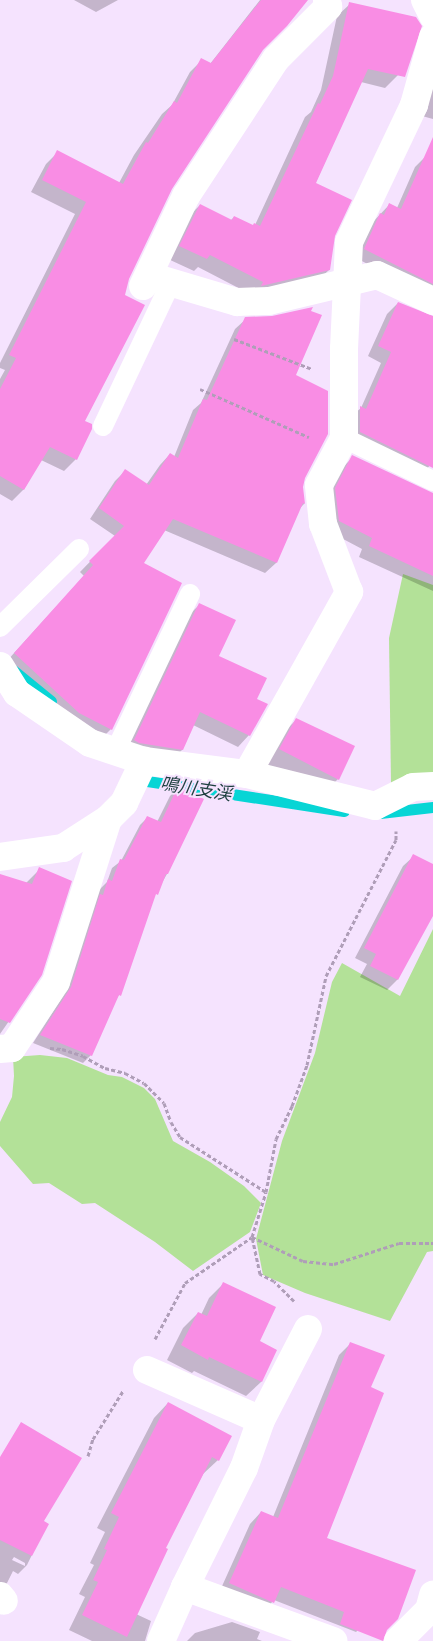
<!DOCTYPE html>
<html>
<head>
<meta charset="utf-8">
<style>
	body { margin:0 }
	#map { position:relative; width:433px; height:1641px; overflow:hidden; background:#f5e3fe; font-family:"Noto Serif","Noto Sans JP",serif }
	div>[style] { position:absolute }
	.green>* { inset:0; background:#b3e198 }
	.shadow>* { inset:0; background:#0003 }
	.stream>* { height:11px; margin:-5.5px; padding:0 5.5px; transform-origin:5.5px; border-radius:5.5px; background:#07d5d5 }
	.building>* { inset:0; background:#f98de4 }
	.path>* { height:3px; margin-top:-1.5px; transform-origin:0; background:repeating-linear-gradient(90deg,#af9eb8 0 4px,transparent 0 6.5px) }
	.service>* { height:20px; margin:-10px; padding:0 10px; transform-origin:10px; border-radius:10px; background:#fff }
	.minor>* { height:28px; margin:-14px; padding:0 14px; transform-origin:14px; border-radius:14px; background:#fff }
	span { translate:-50% -50%; white-space:nowrap; text-align:center; line-height:1.15; -webkit-text-stroke:4px #f5e3fe; paint-order:stroke }
	.water-label { font-size:18px; color:#1d3f3f; font-style:italic }
</style>
</head>
<body>
<div id="map">
	<div class="green">
		<i style="clip-path:polygon(403px 574px,433px 585px,433px 779px,391px 783px,389px 638px)"></i>
		<i style="clip-path:polygon(433px 929px,433px 1251px,427px 1252px,390px 1321px,305px 1293px,263px 1275px,256px 1239px,282px 1141px,315px 1053px,332px 982px,342px 963px,400px 996px)"></i>
		<i style="clip-path:polygon(40px 1055px,67px 1058px,108px 1075px,122px 1077px,144px 1088px,155px 1099px,173px 1141px,210px 1162px,244px 1186px,261px 1203px,250px 1232px,193px 1271px,155px 1242px,95px 1203px,82px 1204px,49px 1183px,33px 1184px,0 1146px,0 1122px,12px 1097px,14px 1076px,13px 1057px)"></i>
	</div>
	<div class="shadow">
		<i style="clip-path:polygon(74px 0,118px 0,96px 12px)"></i>
		<i style="clip-path:polygon(260px 0,304px 0,262px 49px,171px 189px,128px 279px,84px 421px,91px 429px,76px 459px,64px 471px,41px 460px,24px 489px,12px 501px,0 494px,0 379px,5px 370px,0 368px,0 363px,75px 214px,31px 192px,46px 164px,58px 152px,119px 183px,134px 155px,162px 114px,172px 105px,190px 72px,202px 60px,210px 64px)"></i>
		<i style="clip-path:polygon(350px 4px,398px 75px,385px 88px,361px 82px,315px 184px,334px 235px,329px 270px,316px 282px,252px 295px,198px 267px,194px 271px,168px 259px,187px 218px,200px 205px,230px 221px,234px 217px,252px 226px,255px 225px,305px 117px,311px 112px,321px 90px,337px 16px)"></i>
		<i style="clip-path:polygon(433px 85px,433px 119px,422px 116px)"></i>
		<i style="clip-path:polygon(424px 158px,433px 162px,433px 298px,356px 258px,371px 224px,389px 205px,397px 208px,415px 167px)"></i>
		<i style="clip-path:polygon(398px 303px,433px 320px,433px 463px,418px 476px,349px 443px,349px 418px,361px 408px,381px 363px,368px 356px,387px 314px)"></i>
		<i style="clip-path:polygon(246px 319px,294px 375px,304px 477px,302px 487px,304px 504px,299px 509px,276px 563px,265px 573px,164px 530px,142px 563px,111px 729px,101px 739px,69px 723px,5px 663px,84px 576px,80px 572px,115px 536px,90px 519px,115px 481px,125px 471px,146px 485px,160px 465px,170px 454px,174px 457px,193px 410px,201px 403px,235px 329px)"></i>
		<i style="clip-path:polygon(353px 457px,433px 509px,433px 591px,359px 557px,362px 549px,328px 531px,325px 500px,342px 468px)"></i>
		<i style="clip-path:polygon(199px 605px,217px 656px,255px 699px,249px 735px,238px 747px,193px 725px,182px 750px,171px 761px,124px 751px,188px 616px)"></i>
		<i style="clip-path:polygon(297px 719px,338px 779px,324px 793px,265px 764px,282px 734px)"></i>
		<i style="clip-path:polygon(178px 788px,167px 874px,153px 898px,119px 995px,116px 999px,91px 1055px,83px 1063px,33px 1043px,63px 996px,93px 903px,100px 889px,107px 882px,112px 868px,121px 861px,140px 825px,148px 817px,157px 822px,170px 796px)"></i>
		<i style="clip-path:polygon(414px 856px,433px 865px,433px 913px,397px 980px,387px 990px,360px 977px,367px 964px,355px 958px,403px 866px)"></i>
		<i style="clip-path:polygon(40px 869px,41px 975px,0 1034px,0 880px,26px 883px)"></i>
		<i style="clip-path:polygon(224px 1283px,258px 1342px,276px 1350px,261px 1382px,246px 1396px,194px 1371px,192px 1373px,167px 1360px,183px 1328px,198px 1313px,201px 1315px,209px 1298px)"></i>
		<i style="clip-path:polygon(351px 1343px,369px 1388px,325px 1538px,367px 1621px,356px 1632px,274px 1600px,261px 1614px,218px 1595px,250px 1524px,261px 1512px,273px 1517px,339px 1355px)"></i>
		<i style="clip-path:polygon(168px 1403px,218px 1460px,203px 1474px,164px 1549px,136px 1614px,151px 1621px,145px 1641px,92px 1641px,69px 1630px,85px 1597px,79px 1594px,94px 1565px,90px 1563px,105px 1532px,97px 1528px,154px 1418px)"></i>
		<i style="clip-path:polygon(evenodd,0 1458px,42px 1522px,47px 1524px,27px 1565px,18px 1574px,13px 1571px,7px 1583px,0 1590px,0 1458px,14px 1557px,25px 1563px,25px 1566px,12px 1560px,14px 1557px)"></i>
		<i style="clip-path:polygon(232px 1622px,260px 1632px,257px 1639px,262px 1641px,187px 1641px,195px 1633px)"></i>
	</div>
	<div class="stream">
		<i style="left:13px;top:670px;width:49px;rotate:39.2deg"></i>
		<i style="left:138px;top:773px;width:12px;rotate:42deg"></i>
		<i style="left:147px;top:781px;width:199px;rotate:8.7deg"></i>
		<i style="left:380px;top:813px;width:53px;rotate:-6.5deg"></i>
	</div>
	<div class="building">
		<i style="clip-path:polygon(261px 0,308px 0,287px 26px,263px 50px,172px 189px,129px 279px,125px 295px,145px 305px,85px 421px,92px 424px,92px 429px,77px 460px,50px 447px,24px 490px,0 476px,0 389px,16px 358px,9px 355px,86px 202px,42px 180px,57px 150px,123px 184px,146px 142px,148px 143px,174px 101px,177px 103px,201px 58px,211px 63px)"></i>
		<i style="clip-path:polygon(349px 2px,416px 17px,422px 26px,405px 77px,368px 69px,316px 183px,352px 200px,335px 236px,330px 270px,261px 286px,263px 282px,210px 255px,207px 259px,179px 246px,200px 204px,232px 220px,234px 216px,253px 225px,254px 223px,260px 226px,318px 103px,320px 104px,333px 76px)"></i>
		<i style="clip-path:polygon(433px 137px,433px 284px,364px 249px,380px 213px,384px 215px,389px 203px,401px 209px)"></i>
		<i style="clip-path:polygon(398px 302px,433px 316px,433px 468px,360px 432px,360px 406px,366px 409px,391px 352px,378px 346px)"></i>
		<i style="clip-path:polygon(313px 307px,311px 311px,322px 315px,296px 375px,328px 391px,328px 434px,305px 478px,303px 487px,305px 504px,303px 503px,277px 563px,173px 519px,144px 563px,182px 583px,112px 730px,79px 713px,14px 653px,93px 565px,89px 561px,124px 526px,99px 508px,125px 469px,149px 485px,170px 453px,178px 458px,203px 399px,207px 400px,245px 317px,272px 316px)"></i>
		<i style="clip-path:polygon(352px 455px,433px 493px,433px 576px,369px 546px,372px 538px,339px 521px,335px 488px)"></i>
		<i style="clip-path:polygon(199px 603px,236px 620px,219px 656px,267px 678px,257px 699px,268px 704px,250px 736px,200px 712px,183px 750px,139px 743px,134px 740px)"></i>
		<i style="clip-path:polygon(296px 718px,355px 746px,339px 780px,279px 749px)"></i>
		<i style="clip-path:polygon(178px 786px,204px 799px,168px 874px,166px 874px,158px 895px,156px 894px,121px 996px,119px 995px,92px 1056px,40px 1035px,71px 987px,100px 894px,103px 895px,108px 879px,112px 881px,120px 859px,124px 860px,147px 816px,161px 822px)"></i>
		<i style="clip-path:polygon(413px 854px,433px 864px,433px 916px,398px 980px,370px 966px,376px 954px,364px 948px)"></i>
		<i style="clip-path:polygon(39px 867px,72px 881px,42px 975px,10px 1023px,0 1019px,0 874px,32px 884px)"></i>
		<i style="clip-path:polygon(223px 1282px,276px 1307px,260px 1341px,277px 1350px,262px 1382px,209px 1357px,208px 1360px,181px 1345px,198px 1312px,207px 1316px)"></i>
		<i style="clip-path:polygon(350px 1342px,385px 1355px,371px 1387px,384px 1393px,327px 1538px,416px 1570px,398px 1619px,387px 1630px,383px 1641px,340px 1624px,344px 1612px,281px 1587px,274px 1603px,229px 1583px,261px 1511px,278px 1518px)"></i>
		<i style="clip-path:polygon(168px 1402px,232px 1436px,219px 1461px,212px 1457px,166px 1548px,168px 1549px,127px 1637px,82px 1615px,98px 1582px,93px 1580px,107px 1550px,104px 1549px,119px 1517px,111px 1513px)"></i>
		<i style="clip-path:polygon(21px 1422px,82px 1458px,44px 1521px,49px 1524px,32px 1556px,0 1540px,0 1457px)"></i>
	</div>
	<div class="path">
		<i style="left:234px;top:339px;width:84px;rotate:21deg"></i>
		<i style="left:200px;top:389px;width:119px;rotate:23.8deg"></i>
		<i style="left:50px;top:1048px;width:12px;rotate:5deg"></i>
		<i style="left:62px;top:1049px;width:22px;rotate:18deg"></i>
		<i style="left:83px;top:1056px;width:25px;rotate:29deg"></i>
		<i style="left:105px;top:1068px;width:21px;rotate:14deg"></i>
		<i style="left:125px;top:1073px;width:21px;rotate:28deg"></i>
		<i style="left:144px;top:1083px;width:28px;rotate:45deg"></i>
		<i style="left:164px;top:1103px;width:20px;rotate:70deg"></i>
		<i style="left:171px;top:1122px;width:17px;rotate:59deg"></i>
		<i style="left:180px;top:1137px;width:102px;rotate:32.6deg"></i>
		<i style="left:294px;top:1301px;width:28px;rotate:-135deg"></i>
		<i style="left:274px;top:1281px;width:16px;rotate:-153deg"></i>
		<i style="left:260px;top:1274px;width:38px;rotate:-102deg"></i>
		<i style="left:252px;top:1237px;width:47px;rotate:-72.7deg"></i>
		<i style="left:266px;top:1192px;width:54px;rotate:-79.3deg"></i>
		<i style="left:276px;top:1139px;width:37px;rotate:-64deg"></i>
		<i style="left:292px;top:1106px;width:44px;rotate:-69.9deg"></i>
		<i style="left:307px;top:1065px;width:91px;rotate:-77.9deg"></i>
		<i style="left:326px;top:976px;width:153px;rotate:-62.8deg"></i>
		<i style="left:396px;top:840px;width:9px;rotate:-90deg"></i>
		<i style="left:155px;top:1339px;width:64px;rotate:-61.8deg"></i>
		<i style="left:185px;top:1283px;width:81px;rotate:-34.5deg"></i>
		<i style="left:252px;top:1237px;width:56px;rotate:25.2deg"></i>
		<i style="left:303px;top:1261px;width:31px;rotate:6deg"></i>
		<i style="left:334px;top:1264px;width:68px;rotate:-17.9deg"></i>
		<i style="left:399px;top:1243px;width:34px"></i>
		<i style="left:88px;top:1456px;width:18px;rotate:-74deg"></i>
		<i style="left:93px;top:1439px;width:57px;rotate:-58deg"></i>
	</div>
	<div class="service">
		<i style="left:103px;top:426px;width:159px;rotate:-64.7deg"></i>
		<i style="left:344px;top:438px;width:99px;rotate:25.8deg"></i>
		<i style="left:0;top:627px;width:111px;rotate:-44.6deg"></i>
		<i style="left:115px;top:752px;width:175px;rotate:-64.6deg"></i>
	</div>
	<div class="minor">
		<i style="left:425px;top:0;width:18px;rotate:63deg"></i>
		<i style="left:149px;top:276px;width:92px;rotate:16.5deg"></i>
		<i style="left:237px;top:302px;width:32px;rotate:-2deg"></i>
		<i style="left:269px;top:301px;width:111px;rotate:-13.5deg"></i>
		<i style="left:377px;top:275px;width:62px;rotate:24.9deg"></i>
		<i style="left:143px;top:286px;width:100px;rotate:-64.5deg"></i>
		<i style="left:186px;top:196px;width:164px;rotate:-56.7deg"></i>
		<i style="left:276px;top:59px;width:74px;rotate:-45deg"></i>
		<i style="left:328px;top:7px;width:7px;rotate:-98deg"></i>
		<i style="left:0;top:666px;width:32px;rotate:58deg"></i>
		<i style="left:17px;top:693px;width:88px;rotate:34.4deg"></i>
		<i style="left:90px;top:743px;width:57px;rotate:18.4deg"></i>
		<i style="left:144px;top:761px;width:104px;rotate:7.2deg"></i>
		<i style="left:247px;top:774px;width:132px;rotate:14deg"></i>
		<i style="left:375px;top:806px;width:42px;rotate:-26.6deg"></i>
		<i style="left:413px;top:787px;width:20px;rotate:-3deg"></i>
		<i style="left:247px;top:774px;width:209px;rotate:-60.7deg"></i>
		<i style="left:349px;top:592px;width:73px;rotate:-110.9deg"></i>
		<i style="left:323px;top:524px;width:39px;rotate:-96deg"></i>
		<i style="left:319px;top:485px;width:53px;rotate:-62deg"></i>
		<i style="left:344px;top:438px;width:89px;rotate:-90deg"></i>
		<i style="left:344px;top:349px;width:107px;rotate:-87.3deg"></i>
		<i style="left:349px;top:242px;width:152px;rotate:-64.6deg"></i>
		<i style="left:414px;top:105px;width:71px;rotate:-74.4deg"></i>
		<i style="left:0;top:857px;width:64px;rotate:-8.1deg"></i>
		<i style="left:63px;top:848px;width:54px;rotate:-32.8deg"></i>
		<i style="left:108px;top:819px;width:23px;rotate:-45deg"></i>
		<i style="left:124px;top:803px;width:47px;rotate:-64.5deg"></i>
		<i style="left:0;top:1049px;width:12px;rotate:-5deg"></i>
		<i style="left:12px;top:1048px;width:79px;rotate:-56.3deg"></i>
		<i style="left:56px;top:982px;width:171px;rotate:-72.3deg"></i>
		<i style="left:308px;top:1329px;width:102px;rotate:117.3deg"></i>
		<i style="left:261px;top:1420px;width:51px;rotate:109.5deg"></i>
		<i style="left:244px;top:1468px;width:133px;rotate:116.4deg"></i>
		<i style="left:185px;top:1587px;width:158px;rotate:20deg"></i>
		<i style="left:147px;top:1370px;width:124px;rotate:23.7deg"></i>
		<i style="left:0;top:1596px;width:6px;rotate:51deg"></i>
		<i style="left:161px;top:1641px;width:59px;rotate:-66deg"></i>
		<i style="left:398px;top:1641px;width:44px;rotate:-45deg"></i>
		<i style="left:429px;top:1610px;width:16px;rotate:-75deg"></i>
	</div>
	<div class="water-label">
		<span style="left:196px;top:788px;rotate:9deg">鳴川支渓</span>
	</div>
</div>
</body>
</html>
